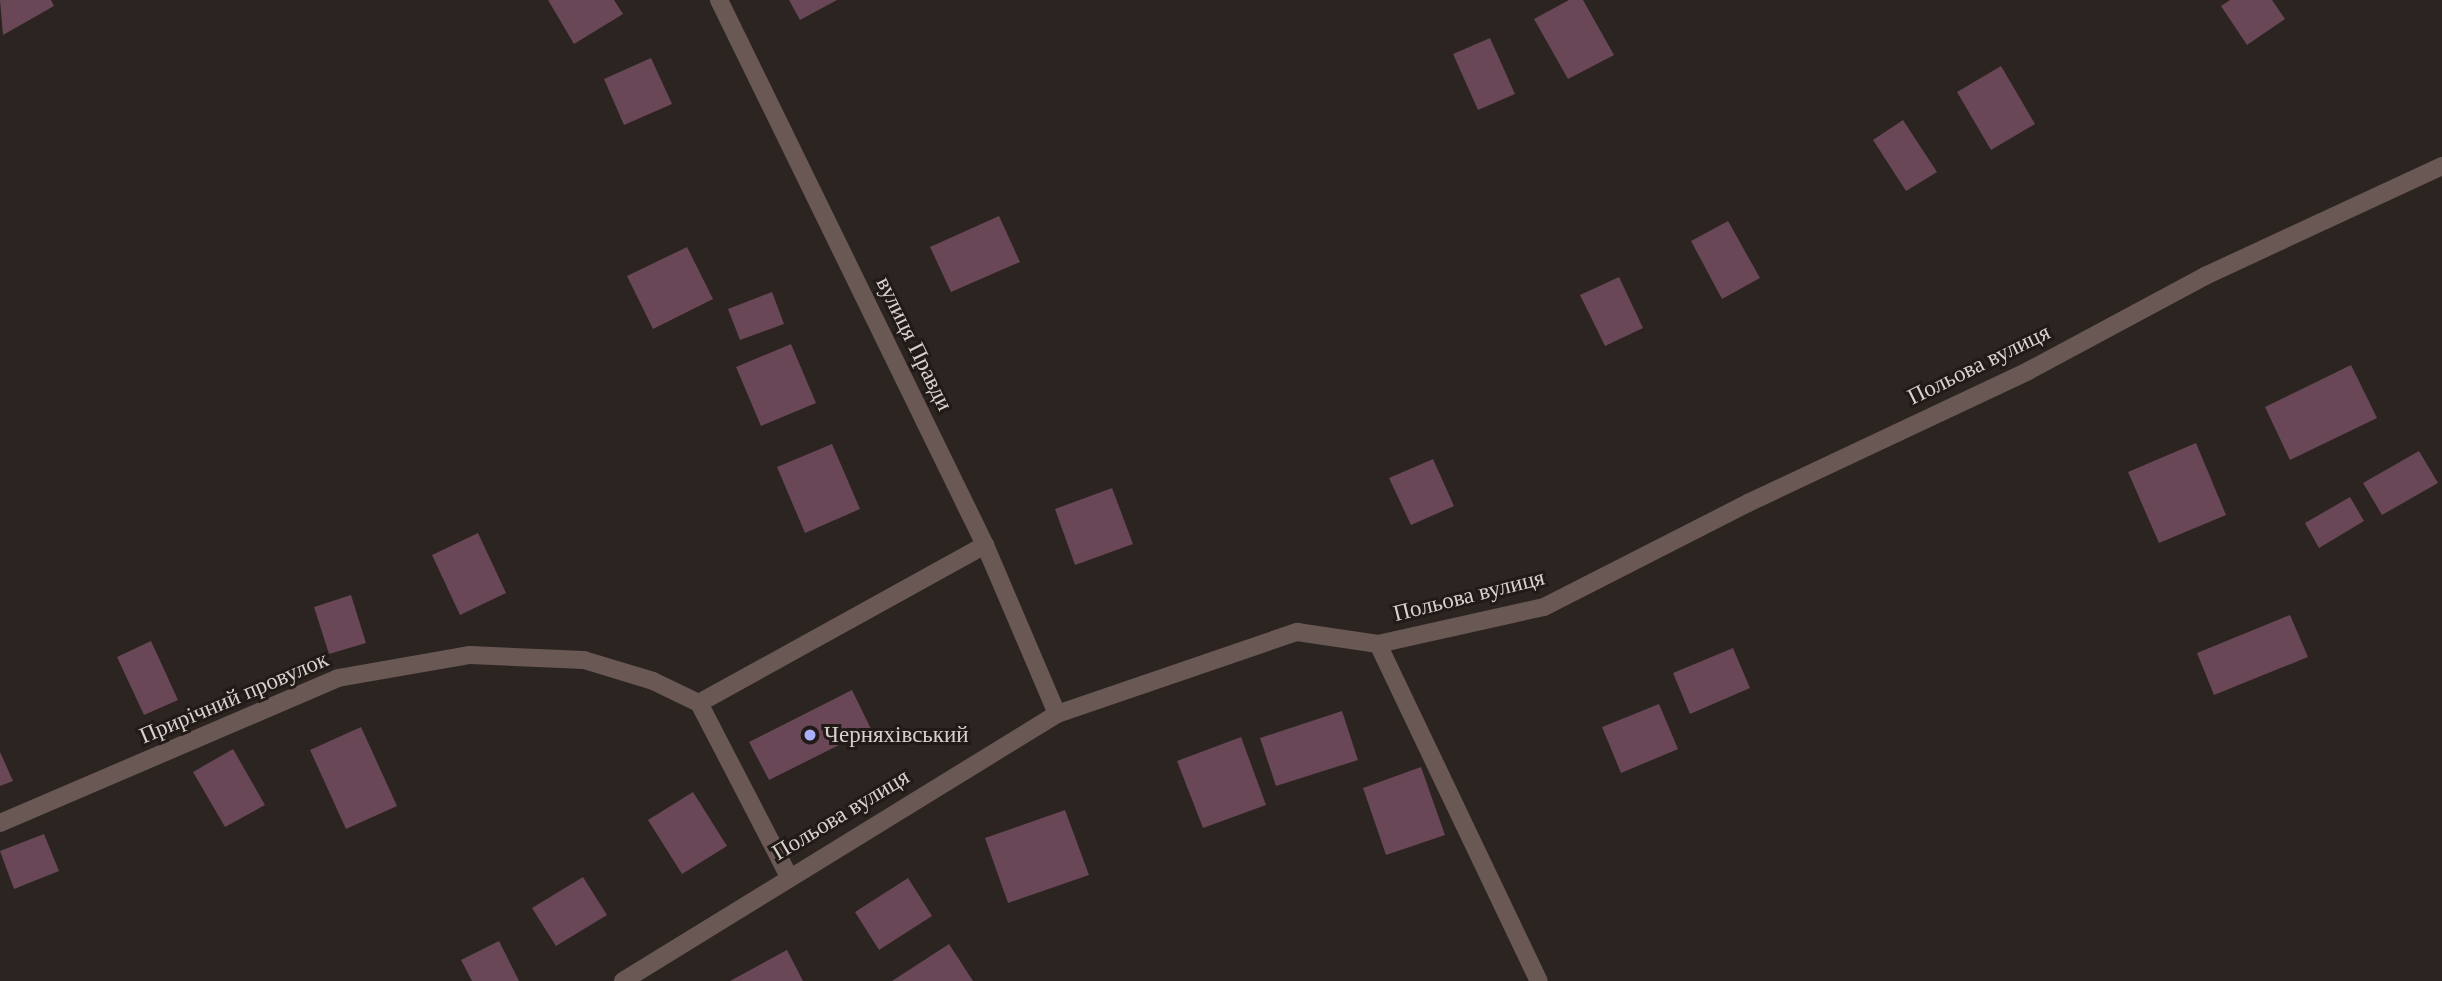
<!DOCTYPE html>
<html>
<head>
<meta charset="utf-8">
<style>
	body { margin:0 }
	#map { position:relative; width:2442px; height:981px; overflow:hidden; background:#2b2421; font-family:"Times New Roman",serif }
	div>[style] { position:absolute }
	.building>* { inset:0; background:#694756 }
	.minor>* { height:18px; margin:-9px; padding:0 9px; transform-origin:9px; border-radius:9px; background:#695854 }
	.dots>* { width:19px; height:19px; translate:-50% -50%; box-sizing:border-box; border:4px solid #211a17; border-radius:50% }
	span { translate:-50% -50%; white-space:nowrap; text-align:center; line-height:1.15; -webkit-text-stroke:6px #211a17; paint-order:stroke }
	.street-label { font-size:23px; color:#d6d1cf }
	.poi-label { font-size:23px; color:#d6d1cf }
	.left { translate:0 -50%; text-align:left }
</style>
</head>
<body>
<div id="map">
	<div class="building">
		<i style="clip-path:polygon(0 0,51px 0,54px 6px,3px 35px)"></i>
		<i style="clip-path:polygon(548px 0,614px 0,623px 14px,574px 44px)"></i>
		<i style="clip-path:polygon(789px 0,837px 0,800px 20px)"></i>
		<i style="clip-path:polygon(1569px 0,1583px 0,1614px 55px,1568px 79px,1534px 19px)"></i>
		<i style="clip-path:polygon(2230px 0,2272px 0,2285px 19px,2247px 45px,2221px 6px)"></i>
		<i style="clip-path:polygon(1490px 38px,1515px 94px,1478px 110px,1453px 54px)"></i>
		<i style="clip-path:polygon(651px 58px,672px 104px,624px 125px,604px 79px)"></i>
		<i style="clip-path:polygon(2001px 66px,2035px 124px,1991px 150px,1957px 92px)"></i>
		<i style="clip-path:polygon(1903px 120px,1937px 172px,1906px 191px,1873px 140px)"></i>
		<i style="clip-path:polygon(999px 216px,1020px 262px,951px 292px,930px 247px)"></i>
		<i style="clip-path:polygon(1728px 221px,1760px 278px,1722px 299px,1691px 241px)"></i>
		<i style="clip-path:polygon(687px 247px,713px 299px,653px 329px,627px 276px)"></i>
		<i style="clip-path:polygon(1619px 277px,1643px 328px,1605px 346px,1580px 295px)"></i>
		<i style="clip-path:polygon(772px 292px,784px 324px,740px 340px,728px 309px)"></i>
		<i style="clip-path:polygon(791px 344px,816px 403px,761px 426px,736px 367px)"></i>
		<i style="clip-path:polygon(2351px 365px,2377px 418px,2290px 460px,2265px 407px)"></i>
		<i style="clip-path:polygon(2196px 443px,2226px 515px,2159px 543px,2128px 472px)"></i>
		<i style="clip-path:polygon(832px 444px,860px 509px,805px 533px,777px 467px)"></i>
		<i style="clip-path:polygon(2419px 451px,2438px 483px,2382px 515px,2363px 483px)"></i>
		<i style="clip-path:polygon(1433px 459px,1454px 506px,1411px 525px,1389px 478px)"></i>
		<i style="clip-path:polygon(1112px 488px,1133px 544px,1075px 565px,1055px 509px)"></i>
		<i style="clip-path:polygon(2350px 497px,2364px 521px,2319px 548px,2305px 523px)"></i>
		<i style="clip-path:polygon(478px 533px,506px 593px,460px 615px,432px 555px)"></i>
		<i style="clip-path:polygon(351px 595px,366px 643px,329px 654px,314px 607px)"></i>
		<i style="clip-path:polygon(2290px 615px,2308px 657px,2214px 695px,2197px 653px)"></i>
		<i style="clip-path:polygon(151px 641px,178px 700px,144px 715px,117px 657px)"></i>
		<i style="clip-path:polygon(1733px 648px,1750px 688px,1690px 714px,1673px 673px)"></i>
		<i style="clip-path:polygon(852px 690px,871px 729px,769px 780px,749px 742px)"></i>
		<i style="clip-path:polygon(1659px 704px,1678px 749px,1621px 773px,1602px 727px)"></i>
		<i style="clip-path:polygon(1342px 711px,1358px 760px,1276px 786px,1260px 738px)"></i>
		<i style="clip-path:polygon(361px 727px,397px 806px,346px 829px,310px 750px)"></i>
		<i style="clip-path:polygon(1241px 737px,1266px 805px,1203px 828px,1177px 761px)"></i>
		<i style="clip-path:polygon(233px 749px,265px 805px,225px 827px,193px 772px)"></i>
		<i style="clip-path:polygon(0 752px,13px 781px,0 786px)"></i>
		<i style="clip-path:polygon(1421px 767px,1445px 835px,1386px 855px,1363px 788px)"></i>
		<i style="clip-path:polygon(693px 792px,727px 846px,682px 874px,648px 820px)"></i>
		<i style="clip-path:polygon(1065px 810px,1089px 875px,1008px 903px,985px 838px)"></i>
		<i style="clip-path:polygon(44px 834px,59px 871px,14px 889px,0 851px)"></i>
		<i style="clip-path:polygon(583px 877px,607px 915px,556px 946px,532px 908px)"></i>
		<i style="clip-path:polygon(908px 878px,932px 916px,879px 950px,855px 912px)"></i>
		<i style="clip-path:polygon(499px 941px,519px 981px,472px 981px,461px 960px)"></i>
		<i style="clip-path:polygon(949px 944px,973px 981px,892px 981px)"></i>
		<i style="clip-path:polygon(787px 950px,803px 981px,730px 981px)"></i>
	</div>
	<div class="minor">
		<i style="left:719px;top:0;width:606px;rotate:63.98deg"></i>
		<i style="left:985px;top:545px;width:184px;rotate:66.9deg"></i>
		<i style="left:1378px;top:644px;width:373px;rotate:64.5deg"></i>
		<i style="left:699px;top:703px;width:327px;rotate:-28.9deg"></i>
		<i style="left:699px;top:703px;width:194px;rotate:62.6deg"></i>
		<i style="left:0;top:823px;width:368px;rotate:-23.2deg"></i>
		<i style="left:338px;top:678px;width:134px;rotate:-9.9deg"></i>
		<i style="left:470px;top:655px;width:114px;rotate:2.5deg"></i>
		<i style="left:584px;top:660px;width:72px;rotate:16.9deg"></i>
		<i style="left:653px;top:681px;width:51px;rotate:25.6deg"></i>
		<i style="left:623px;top:981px;width:510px;rotate:-31.6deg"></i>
		<i style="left:1057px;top:714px;width:254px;rotate:-18.9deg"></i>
		<i style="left:1297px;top:632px;width:82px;rotate:8.4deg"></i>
		<i style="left:1378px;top:644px;width:170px;rotate:-12.6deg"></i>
		<i style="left:1544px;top:607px;width:229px;rotate:-27deg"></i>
		<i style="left:1748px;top:503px;width:310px;rotate:-25.2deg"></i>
		<i style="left:2028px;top:371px;width:201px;rotate:-28.2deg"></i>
		<i style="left:2205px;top:276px;width:261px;rotate:-24.9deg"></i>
	</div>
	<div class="dots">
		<i style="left:810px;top:735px;background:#abaffb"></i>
	</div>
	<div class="street-label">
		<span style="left:914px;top:344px;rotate:64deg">вулиця Правди</span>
		<span style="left:1979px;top:365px;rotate:-26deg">Польова вулиця</span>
		<span style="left:1469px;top:596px;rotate:-14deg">Польова вулиця</span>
		<span style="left:234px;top:698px;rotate:-23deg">Прирічний провулок</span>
		<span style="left:841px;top:815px;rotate:-31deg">Польова вулиця</span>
	</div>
	<div class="poi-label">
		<span class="left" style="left:824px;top:735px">Черняхівський</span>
	</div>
</div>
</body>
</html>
